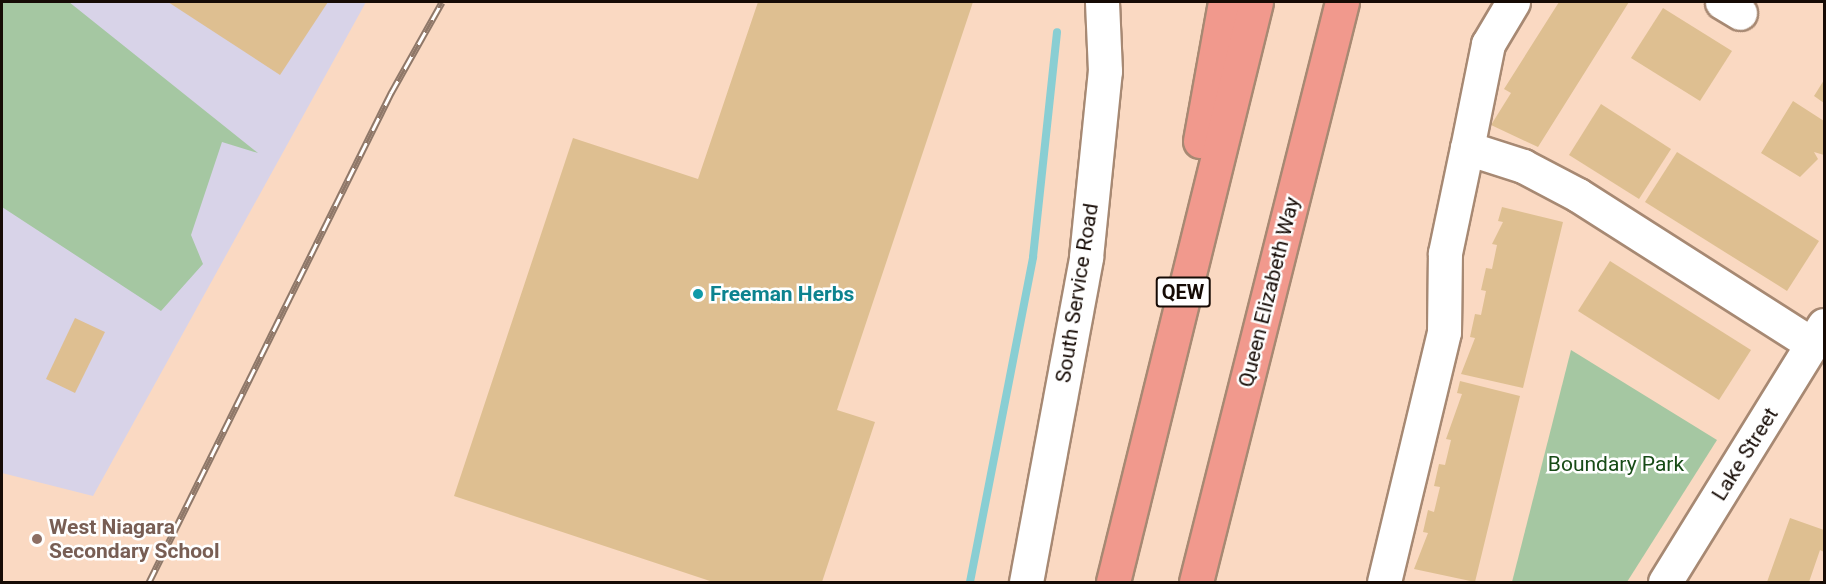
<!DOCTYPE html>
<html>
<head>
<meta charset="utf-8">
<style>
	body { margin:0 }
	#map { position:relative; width:1826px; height:584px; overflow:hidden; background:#fad9c2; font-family:Roboto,sans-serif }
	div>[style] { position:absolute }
	.industrial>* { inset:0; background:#d8d3e8 }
	.green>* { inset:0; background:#a5c7a2 }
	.stream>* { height:8px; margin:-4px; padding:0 4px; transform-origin:4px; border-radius:4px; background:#89ced3 }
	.building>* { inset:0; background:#debf91 }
	.roads { filter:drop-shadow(2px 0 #a78973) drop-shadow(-2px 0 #a78973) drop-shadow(0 2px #a78973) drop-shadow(0 -2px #a78973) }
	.minor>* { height:33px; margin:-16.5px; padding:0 16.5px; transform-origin:16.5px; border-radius:16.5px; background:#fff }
	.highway>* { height:33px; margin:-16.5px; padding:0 16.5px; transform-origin:16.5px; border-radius:16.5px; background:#f1998d }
	.rail>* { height:7px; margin-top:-3.5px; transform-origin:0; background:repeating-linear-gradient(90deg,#fff 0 14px,#8f7869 0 28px); box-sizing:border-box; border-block:2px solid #8f7869 }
	.dots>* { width:16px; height:16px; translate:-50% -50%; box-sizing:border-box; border:3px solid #fff; border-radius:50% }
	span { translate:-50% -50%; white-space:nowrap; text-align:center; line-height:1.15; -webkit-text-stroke:5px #fff; paint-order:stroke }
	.shield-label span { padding:2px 4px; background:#fff; border:2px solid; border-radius:4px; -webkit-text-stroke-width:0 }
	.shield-label { font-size:20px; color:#160b05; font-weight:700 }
	.street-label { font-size:21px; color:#160b05 }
	.culture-label { font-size:21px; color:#0d838f; font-weight:700 }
	.left { translate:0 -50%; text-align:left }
	.park-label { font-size:21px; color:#174b16 }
	.education-label { font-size:21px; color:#785e54; font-weight:700 }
	.frame { position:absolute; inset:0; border:3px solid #160b05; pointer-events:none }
</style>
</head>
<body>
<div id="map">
	<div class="industrial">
		<i style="clip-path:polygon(2px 2px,366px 2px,93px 496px,2px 473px)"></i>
	</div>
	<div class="green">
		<i style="clip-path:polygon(2px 2px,69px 2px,258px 153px,222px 142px,191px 235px,203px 264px,161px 311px,2px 207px)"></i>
		<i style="clip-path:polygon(1571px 350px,1717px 440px,1627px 582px,1512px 582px)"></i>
	</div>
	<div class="stream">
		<i style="left:970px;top:582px;width:331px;rotate:-79deg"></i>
		<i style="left:1033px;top:257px;width:226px;rotate:-83.9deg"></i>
	</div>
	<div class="building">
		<i style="clip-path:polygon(168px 2px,328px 2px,280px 75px)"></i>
		<i style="clip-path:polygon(758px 2px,973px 2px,837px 410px,875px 422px,822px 582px,713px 582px,454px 496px,573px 138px,698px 179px)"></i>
		<i style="clip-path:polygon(1559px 2px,1629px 2px,1538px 147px,1491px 125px,1511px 93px,1504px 89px)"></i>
		<i style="clip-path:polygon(1663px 8px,1732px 51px,1700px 101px,1631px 58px)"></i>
		<i style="clip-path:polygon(1824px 80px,1824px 103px,1814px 96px)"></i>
		<i style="clip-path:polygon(1793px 101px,1824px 121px,1824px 155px,1814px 152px,1818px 159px,1800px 177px,1761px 153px)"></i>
		<i style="clip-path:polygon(1601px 104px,1671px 149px,1639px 199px,1569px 155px)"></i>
		<i style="clip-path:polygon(1677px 152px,1819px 241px,1787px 291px,1645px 202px)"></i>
		<i style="clip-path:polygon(1502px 207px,1563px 222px,1523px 388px,1461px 374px,1475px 338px,1470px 337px,1475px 314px,1481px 315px,1486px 291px,1481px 290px,1486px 268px,1492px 269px,1497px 245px,1492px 244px,1503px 222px,1498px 221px)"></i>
		<i style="clip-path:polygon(1610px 261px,1751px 350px,1719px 400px,1578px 311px)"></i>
		<i style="clip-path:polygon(75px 318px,105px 332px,75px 393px,46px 379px)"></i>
		<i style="clip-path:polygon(1460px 381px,1520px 396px,1475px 582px,1414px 569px,1428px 533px,1423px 532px,1428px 510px,1434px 512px,1440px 487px,1434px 486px,1439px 464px,1445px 465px,1451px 440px,1446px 439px,1462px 394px,1457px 393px)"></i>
		<i style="clip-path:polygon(1790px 518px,1824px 530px,1824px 552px,1820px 550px,1809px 582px,1767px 582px)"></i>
	</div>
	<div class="roads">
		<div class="minor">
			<i style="left:1513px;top:2px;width:49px;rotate:120.8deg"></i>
			<i style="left:1488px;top:44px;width:106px;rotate:101.4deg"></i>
			<i style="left:1467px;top:148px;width:59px;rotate:17.8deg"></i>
			<i style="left:1523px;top:166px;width:62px;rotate:27.8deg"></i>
			<i style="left:1578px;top:195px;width:277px;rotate:32.5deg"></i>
			<i style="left:1722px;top:2px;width:21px;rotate:31deg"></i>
			<i style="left:1026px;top:582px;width:330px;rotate:-79.5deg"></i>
			<i style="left:1086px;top:257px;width:187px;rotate:-84.2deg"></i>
			<i style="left:1105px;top:71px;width:69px;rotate:-92.5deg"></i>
			<i style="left:1384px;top:582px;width:257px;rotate:-76.5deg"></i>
			<i style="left:1444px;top:332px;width:79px;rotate:-89.3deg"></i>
			<i style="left:1445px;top:253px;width:107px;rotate:-78.2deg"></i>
			<i style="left:1665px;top:582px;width:302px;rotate:-58.3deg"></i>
		</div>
		<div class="highway">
			<i style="left:1200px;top:141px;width:141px;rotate:-79.8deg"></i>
			<i style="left:1113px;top:582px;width:597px;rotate:-76.15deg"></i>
			<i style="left:1196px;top:582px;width:598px;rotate:-75.87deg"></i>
		</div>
	</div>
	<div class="rail">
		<i style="left:149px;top:582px;width:546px;rotate:-63.67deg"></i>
		<i style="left:391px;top:93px;width:104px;rotate:-60.7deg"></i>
	</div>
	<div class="dots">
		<i style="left:698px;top:294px;background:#0f9aa8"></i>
		<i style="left:37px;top:539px;background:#8d6e63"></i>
	</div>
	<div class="shield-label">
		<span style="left:1183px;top:292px">QEW</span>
	</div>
	<div class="street-label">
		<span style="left:1269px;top:292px;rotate:-76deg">Queen Elizabeth Way</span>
		<span style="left:1077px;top:293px;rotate:-81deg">South Service Road</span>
		<span style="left:1745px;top:454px;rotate:-58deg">Lake Street</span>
	</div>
	<div class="culture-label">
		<span class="left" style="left:710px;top:294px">Freeman Herbs</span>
	</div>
	<div class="park-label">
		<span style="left:1616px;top:464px">Boundary Park</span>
	</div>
	<div class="education-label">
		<span class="left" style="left:49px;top:539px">West Niagara<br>Secondary School</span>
	</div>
	<div class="frame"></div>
</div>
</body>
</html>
